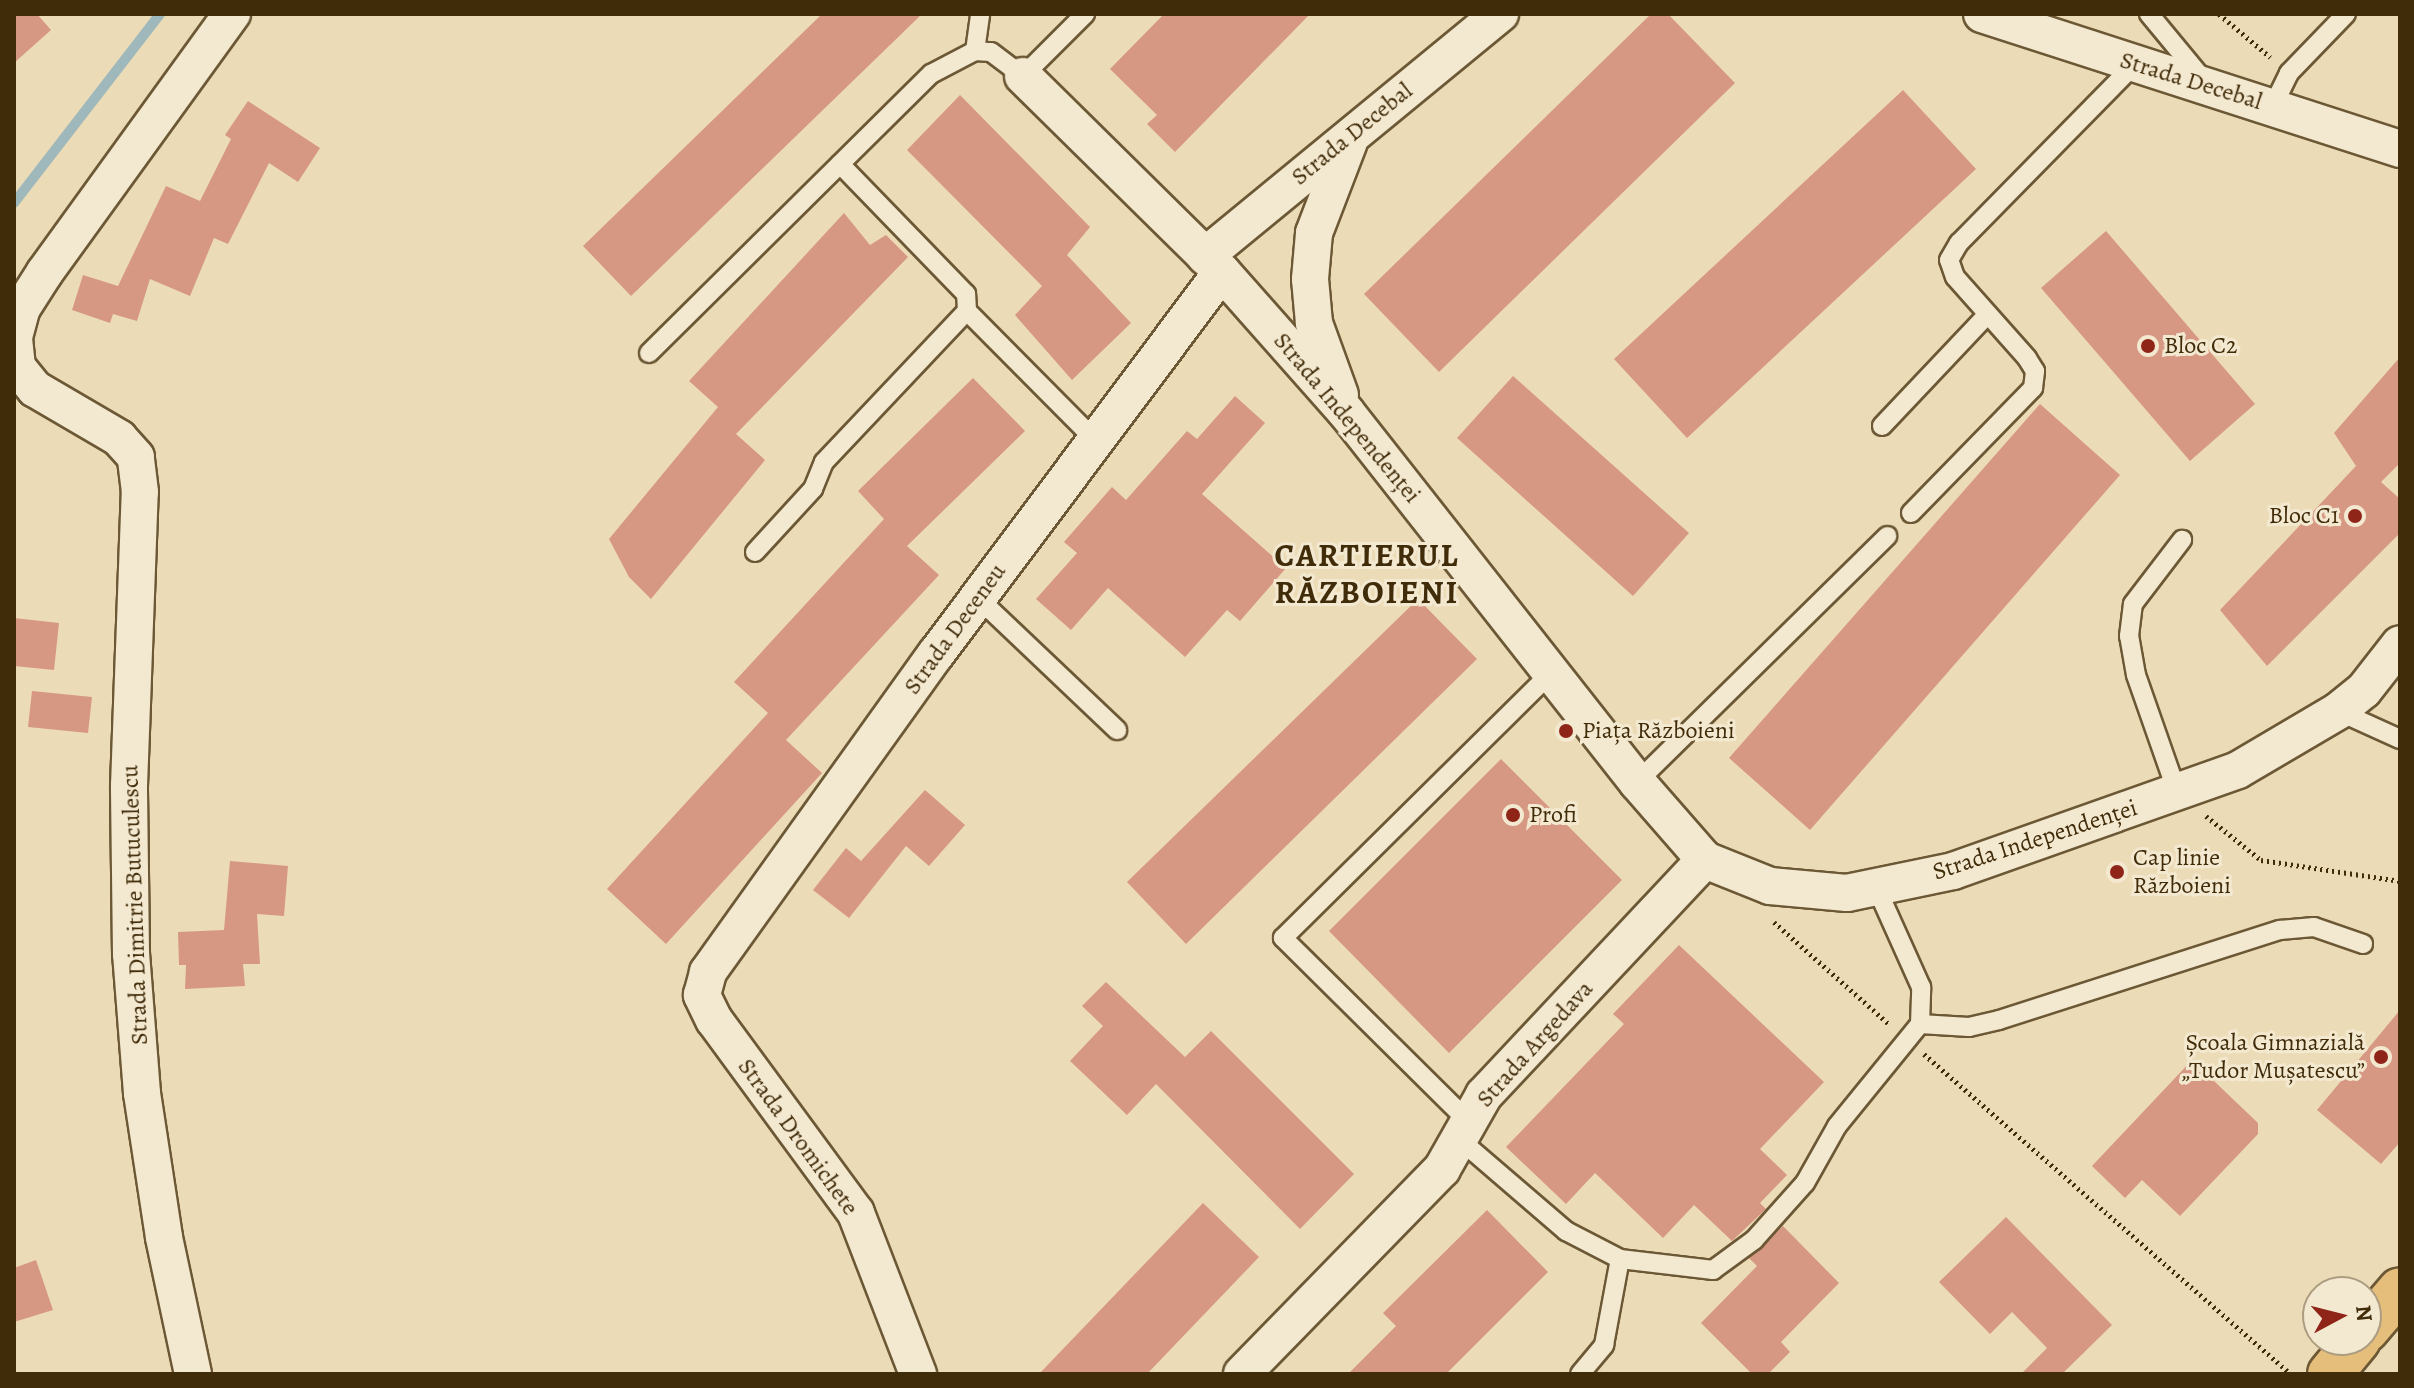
<!DOCTYPE html>
<html>
<head>
<meta charset="utf-8">
<style>
	body { margin:0 }
	#map { position:relative; width:2414px; height:1388px; overflow:hidden; background:#ecdbb7; font-family:Alegreya,serif }
	div>[style] { position:absolute }
	.stream>* { height:10px; margin:-5px; padding:0 5px; transform-origin:5px; border-radius:5px; background:#9fb8bb }
	.building>* { inset:0; background:#d79883 }
	.path>* { height:5px; margin-top:-2.5px; transform-origin:0; background:repeating-linear-gradient(90deg,#412c0a 0 2px,transparent 0 6px) }
	.roads { filter:drop-shadow(2px 0 #6c5835) drop-shadow(-2px 0 #6c5835) drop-shadow(0 2px #6c5835) drop-shadow(0 -2px #6c5835) }
	.lane>* { height:18px; margin:-9px; padding:0 9px; transform-origin:9px; border-radius:9px; background:#f3e8d0 }
	.street>* { height:36px; margin:-18px; padding:0 18px; transform-origin:18px; border-radius:18px; background:#f3e8d0 }
	.primary>* { height:44px; margin:-22px; padding:0 22px; transform-origin:22px; border-radius:22px; background:#e6be7c }
	.dots>* { width:22px; height:22px; translate:-50% -50%; box-sizing:border-box; border:4px solid #f3e8d0; border-radius:50% }
	span { translate:-50% -50%; white-space:nowrap; text-align:center; line-height:1.15; -webkit-text-stroke:6px #f3e8d0; paint-order:stroke }
	.street-label { font-size:24px; color:#412c0a }
	.poi-label { font-size:24px; color:#412c0a }
	.left { translate:0 -50%; text-align:left }
	.right { translate:-100% -50%; text-align:right }
	.district-label { font-size:32px; color:#412c0a; font-weight:700; letter-spacing:2px }
	.frame { position:absolute; inset:0; border:16px solid #412c0a; pointer-events:none }
	.north { position:absolute; left:2302px; top:1276px; width:80px; height:80px; box-sizing:border-box; background:#f3e8d0; border:2px solid #ac9d81; border-radius:50%; rotate:83deg; font-size:22px; font-weight:700; line-height:32px; text-align:center; color:#412c0a }
	.north::after { content:''; display:block; margin:auto; width:28px; height:36px; background:#8f2418; clip-path:polygon(50% 0,100% 100%,50% 72%,0 100%) }
</style>
</head>
<body>
<div id="map">
	<div class="stream">
		<i style="left:14px;top:203px;width:239px;rotate:-52.3deg"></i>
	</div>
	<div class="building">
		<i style="clip-path:polygon(14px 14px,37px 14px,51px 30px,14px 63px)"></i>
		<i style="clip-path:polygon(822px 14px,922px 14px,631px 296px,583px 246px)"></i>
		<i style="clip-path:polygon(1164px 14px,1310px 14px,1175px 152px,1147px 124px,1157px 115px,1110px 69px)"></i>
		<i style="clip-path:polygon(1651px 14px,1668px 14px,1735px 83px,1439px 372px,1364px 294px)"></i>
		<i style="clip-path:polygon(1903px 90px,1976px 169px,1687px 438px,1614px 359px)"></i>
		<i style="clip-path:polygon(960px 95px,1090px 227px,1067px 255px,1131px 323px,1072px 380px,1015px 315px,1042px 286px,907px 150px)"></i>
		<i style="clip-path:polygon(248px 101px,320px 148px,298px 182px,269px 163px,228px 244px,214px 238px,190px 296px,150px 279px,137px 321px,113px 314px,110px 323px,72px 310px,83px 275px,118px 286px,166px 186px,200px 201px,231px 139px,225px 135px)"></i>
		<i style="clip-path:polygon(844px 213px,870px 245px,886px 235px,908px 257px,736px 434px,765px 460px,651px 599px,629px 577px,609px 539px,718px 407px,689px 381px)"></i>
		<i style="clip-path:polygon(2106px 231px,2255px 404px,2190px 461px,2041px 288px)"></i>
		<i style="clip-path:polygon(2400px 357px,2400px 463px,2381px 482px,2400px 499px,2400px 533px,2267px 666px,2220px 610px,2356px 466px,2334px 433px)"></i>
		<i style="clip-path:polygon(1513px 376px,1689px 533px,1633px 596px,1457px 438px)"></i>
		<i style="clip-path:polygon(973px 378px,1025px 431px,907px 546px,939px 575px,786px 740px,822px 773px,666px 944px,607px 889px,768px 713px,734px 682px,884px 519px,858px 491px)"></i>
		<i style="clip-path:polygon(1235px 396px,1265px 423px,1202px 494px,1286px 568px,1240px 621px,1227px 610px,1185px 657px,1108px 588px,1071px 630px,1036px 599px,1077px 553px,1064px 542px,1112px 487px,1126px 500px,1187px 431px,1197px 439px)"></i>
		<i style="clip-path:polygon(2040px 404px,2120px 475px,1810px 830px,1729px 758px)"></i>
		<i style="clip-path:polygon(1418px 599px,1477px 659px,1186px 944px,1127px 882px)"></i>
		<i style="clip-path:polygon(14px 618px,59px 623px,54px 670px,14px 666px)"></i>
		<i style="clip-path:polygon(32px 691px,92px 697px,88px 733px,28px 727px)"></i>
		<i style="clip-path:polygon(1501px 759px,1622px 880px,1449px 1053px,1329px 931px)"></i>
		<i style="clip-path:polygon(925px 790px,965px 825px,929px 866px,906px 846px,849px 918px,813px 890px,846px 848px,861px 861px)"></i>
		<i style="clip-path:polygon(230px 861px,288px 866px,284px 916px,257px 914px,260px 964px,243px 964px,245px 986px,185px 989px,186px 965px,179px 965px,178px 932px,224px 930px)"></i>
		<i style="clip-path:polygon(1679px 945px,1824px 1082px,1760px 1149px,1787px 1175px,1760px 1203px,1766px 1209px,1732px 1241px,1694px 1205px,1663px 1238px,1595px 1173px,1566px 1204px,1506px 1147px,1624px 1024px,1613px 1014px)"></i>
		<i style="clip-path:polygon(1106px 982px,1185px 1057px,1211px 1031px,1354px 1174px,1300px 1229px,1156px 1084px,1127px 1115px,1070px 1061px,1103px 1026px,1082px 1006px)"></i>
		<i style="clip-path:polygon(2400px 1010px,2400px 1142px,2381px 1164px,2317px 1110px)"></i>
		<i style="clip-path:polygon(2192px 1060px,2258px 1123px,2258px 1134px,2180px 1216px,2142px 1180px,2125px 1198px,2092px 1166px)"></i>
		<i style="clip-path:polygon(1203px 1203px,1259px 1257px,1147px 1374px,1039px 1374px)"></i>
		<i style="clip-path:polygon(1487px 1210px,1548px 1272px,1446px 1374px,1348px 1374px,1396px 1326px,1383px 1313px)"></i>
		<i style="clip-path:polygon(2006px 1217px,2112px 1325px,2062px 1374px,2021px 1374px,2047px 1348px,2012px 1312px,1990px 1334px,1939px 1282px)"></i>
		<i style="clip-path:polygon(1783px 1226px,1839px 1283px,1781px 1342px,1790px 1352px,1768px 1374px,1752px 1374px,1701px 1323px,1757px 1266px,1749px 1258px)"></i>
		<i style="clip-path:polygon(36px 1260px,53px 1310px,14px 1322px,14px 1268px)"></i>
	</div>
	<div class="path">
		<i style="left:2219px;top:14px;width:67px;rotate:40.1deg"></i>
		<i style="left:2206px;top:816px;width:70px;rotate:38.7deg"></i>
		<i style="left:2261px;top:860px;width:141px;rotate:8.6deg"></i>
		<i style="left:1774px;top:922px;width:154px;rotate:41.6deg"></i>
		<i style="left:1924px;top:1054px;width:487px;rotate:41.1deg"></i>
	</div>
	<div class="roads">
		<div class="lane">
			<i style="left:2149px;top:14px;width:83px;rotate:50.4deg"></i>
			<i style="left:975px;top:51px;width:37px;rotate:-82deg"></i>
			<i style="left:2273px;top:106px;width:37px;rotate:-64deg"></i>
			<i style="left:2289px;top:73px;width:82px;rotate:-46deg"></i>
			<i style="left:967px;top:311px;width:183px;rotate:45.2deg"></i>
			<i style="left:649px;top:353px;width:397px;rotate:-44.7deg"></i>
			<i style="left:931px;top:74px;width:50px;rotate:-27.6deg"></i>
			<i style="left:975px;top:51px;width:16px;rotate:4deg"></i>
			<i style="left:991px;top:52px;width:40px;rotate:37deg"></i>
			<i style="left:1023px;top:76px;width:88px;rotate:-45deg"></i>
			<i style="left:1882px;top:426px;width:154px;rotate:-46.6deg"></i>
			<i style="left:1911px;top:513px;width:175px;rotate:-45.7deg"></i>
			<i style="left:2033px;top:388px;width:17px;rotate:-83deg"></i>
			<i style="left:2035px;top:371px;width:15px;rotate:-122deg"></i>
			<i style="left:2027px;top:358px;width:108px;rotate:-131.6deg"></i>
			<i style="left:1955px;top:277px;width:18px;rotate:-109deg"></i>
			<i style="left:1949px;top:260px;width:20px;rotate:-60deg"></i>
			<i style="left:1959px;top:243px;width:251px;rotate:-45.5deg"></i>
			<i style="left:755px;top:552px;width:86px;rotate:-47.4deg"></i>
			<i style="left:813px;top:489px;width:29px;rotate:-68deg"></i>
			<i style="left:824px;top:462px;width:208px;rotate:-46.6deg"></i>
			<i style="left:967px;top:311px;width:17px;rotate:-93deg"></i>
			<i style="left:966px;top:294px;width:181px;rotate:-134.1deg"></i>
			<i style="left:978px;top:598px;width:192px;rotate:43.5deg"></i>
			<i style="left:2338px;top:711px;width:68px;rotate:24.3deg"></i>
			<i style="left:1637px;top:782px;width:351px;rotate:-44.5deg"></i>
			<i style="left:2177px;top:792px;width:124px;rotate:-109.3deg"></i>
			<i style="left:2136px;top:675px;width:40px;rotate:-100deg"></i>
			<i style="left:2129px;top:636px;width:32px;rotate:-83deg"></i>
			<i style="left:2133px;top:604px;width:81px;rotate:-52.6deg"></i>
			<i style="left:1920px;top:1024px;width:49px;rotate:3.5deg"></i>
			<i style="left:1969px;top:1027px;width:31px;rotate:-13deg"></i>
			<i style="left:1999px;top:1020px;width:295px;rotate:-17.8deg"></i>
			<i style="left:2280px;top:930px;width:34px;rotate:-5deg"></i>
			<i style="left:2314px;top:927px;width:52px;rotate:19.1deg"></i>
			<i style="left:1469px;top:1122px;width:262px;rotate:-135.3deg"></i>
			<i style="left:1283px;top:938px;width:377px;rotate:-44.7deg"></i>
			<i style="left:1459px;top:1139px;width:141px;rotate:40.7deg"></i>
			<i style="left:1566px;top:1231px;width:61px;rotate:27.4deg"></i>
			<i style="left:1620px;top:1259px;width:94px;rotate:6.7deg"></i>
			<i style="left:1713px;top:1270px;width:51px;rotate:-36.2deg"></i>
			<i style="left:1754px;top:1240px;width:76px;rotate:-48.2deg"></i>
			<i style="left:1805px;top:1183px;width:65px;rotate:-60.7deg"></i>
			<i style="left:1837px;top:1126px;width:132px;rotate:-50.9deg"></i>
			<i style="left:1920px;top:1024px;width:37px;rotate:-88deg"></i>
			<i style="left:1921px;top:987px;width:110px;rotate:-114.2deg"></i>
			<i style="left:1580px;top:1374px;width:38px;rotate:-50deg"></i>
			<i style="left:1604px;top:1345px;width:87px;rotate:-79.5deg"></i>
		</div>
		<div class="street">
			<i style="left:1982px;top:14px;width:439px;rotate:17.9deg"></i>
			<i style="left:1023px;top:76px;width:279px;rotate:44.6deg"></i>
			<i style="left:1222px;top:272px;width:187px;rotate:48.5deg"></i>
			<i style="left:1346px;top:412px;width:471px;rotate:51.8deg"></i>
			<i style="left:1637px;top:782px;width:103px;rotate:48.9deg"></i>
			<i style="left:1705px;top:860px;width:70px;rotate:21.8deg"></i>
			<i style="left:1770px;top:886px;width:77px;rotate:5.2deg"></i>
			<i style="left:1847px;top:893px;width:108px;rotate:-11.7deg"></i>
			<i style="left:1953px;top:871px;width:302px;rotate:-19.5deg"></i>
			<i style="left:2238px;top:770px;width:116px;rotate:-30.5deg"></i>
			<i style="left:2338px;top:711px;width:33px;rotate:-39deg"></i>
			<i style="left:2364px;top:690px;width:58px;rotate:-52deg"></i>
			<i style="left:1205px;top:256px;width:382px;rotate:-39.4deg"></i>
			<i style="left:1340px;top:395px;width:77px;rotate:-109.9deg"></i>
			<i style="left:1314px;top:323px;width:44px;rotate:-95.2deg"></i>
			<i style="left:1310px;top:279px;width:46px;rotate:-85deg"></i>
			<i style="left:1314px;top:233px;width:97px;rotate:-69deg"></i>
			<i style="left:193px;top:1374px;width:140px;rotate:-102deg"></i>
			<i style="left:164px;top:1237px;width:146px;rotate:-98.7deg"></i>
			<i style="left:142px;top:1093px;width:139px;rotate:-94.5deg"></i>
			<i style="left:131px;top:954px;width:168px;rotate:-90.7deg"></i>
			<i style="left:129px;top:786px;width:294px;rotate:-87.9deg"></i>
			<i style="left:140px;top:492px;width:35px;rotate:-97deg"></i>
			<i style="left:136px;top:457px;width:25px;rotate:-132deg"></i>
			<i style="left:119px;top:438px;width:97px;rotate:-149.7deg"></i>
			<i style="left:35px;top:389px;width:28px;rotate:-129deg"></i>
			<i style="left:17px;top:367px;width:30px;rotate:-96deg"></i>
			<i style="left:14px;top:337px;width:30px;rotate:-75deg"></i>
			<i style="left:22px;top:308px;width:43px;rotate:-57.4deg"></i>
			<i style="left:45px;top:272px;width:319px;rotate:-54.1deg"></i>
			<i style="left:918px;top:1374px;width:173px;rotate:-111.1deg"></i>
			<i style="left:856px;top:1213px;width:240px;rotate:-126.3deg"></i>
			<i style="left:714px;top:1020px;width:28px;rotate:-116deg"></i>
			<i style="left:702px;top:995px;width:24px;rotate:-75deg"></i>
			<i style="left:708px;top:972px;width:391px;rotate:-54.4deg"></i>
			<i style="left:936px;top:654px;width:477px;rotate:-53.2deg"></i>
			<i style="left:1242px;top:1374px;width:286px;rotate:-45.7deg"></i>
			<i style="left:1442px;top:1169px;width:85px;rotate:-60.4deg"></i>
			<i style="left:1484px;top:1095px;width:323px;rotate:-46.8deg"></i>
		</div>
		<div class="primary">
			<i style="left:2366px;top:1330px;width:52px;rotate:-49.6deg"></i>
			<i style="left:2330px;top:1374px;width:44px;rotate:-50.5deg"></i>
		</div>
	</div>
	<div class="dots">
		<i style="left:2148px;top:346px;background:#8f2418"></i>
		<i style="left:2355px;top:516px;background:#8f2418"></i>
		<i style="left:1566px;top:731px;background:#8f2418"></i>
		<i style="left:1513px;top:815px;background:#8f2418"></i>
		<i style="left:2117px;top:872px;background:#8f2418"></i>
		<i style="left:2381px;top:1057px;background:#8f2418"></i>
	</div>
	<div class="street-label">
		<span style="left:2191px;top:81px;rotate:17deg">Strada Decebal</span>
		<span style="left:1352px;top:134px;rotate:-39deg">Strada Decebal</span>
		<span style="left:1347px;top:418px;rotate:50deg">Strada Independenței</span>
		<span style="left:955px;top:629px;rotate:-54deg">Strada Deceneu</span>
		<span style="left:2035px;top:840px;rotate:-18deg">Strada Independenței</span>
		<span style="left:135px;top:905px;rotate:-92deg">Strada Dimitrie Butuculescu</span>
		<span style="left:1535px;top:1044px;rotate:-48deg">Strada Argedava</span>
		<span style="left:798px;top:1137px;rotate:54deg">Strada Dromichete</span>
	</div>
	<div class="poi-label">
		<span class="left" style="left:2164px;top:346px">Bloc C2</span>
		<span class="right" style="left:2339px;top:516px">Bloc C1</span>
		<span class="left" style="left:1582px;top:731px">Piața Războieni</span>
		<span class="left" style="left:1529px;top:815px">Profi</span>
		<span class="left" style="left:2133px;top:872px">Cap linie<br>Războieni</span>
		<span class="right" style="left:2365px;top:1057px">Școala Gimnazială<br>„Tudor Mușatescu”</span>
	</div>
	<div class="district-label">
		<span style="left:1367px;top:574px">CARTIERUL<br>RĂZBOIENI</span>
	</div>
	<div class="frame"></div>
	<div class="north">N</div>
</div>
</body>
</html>
